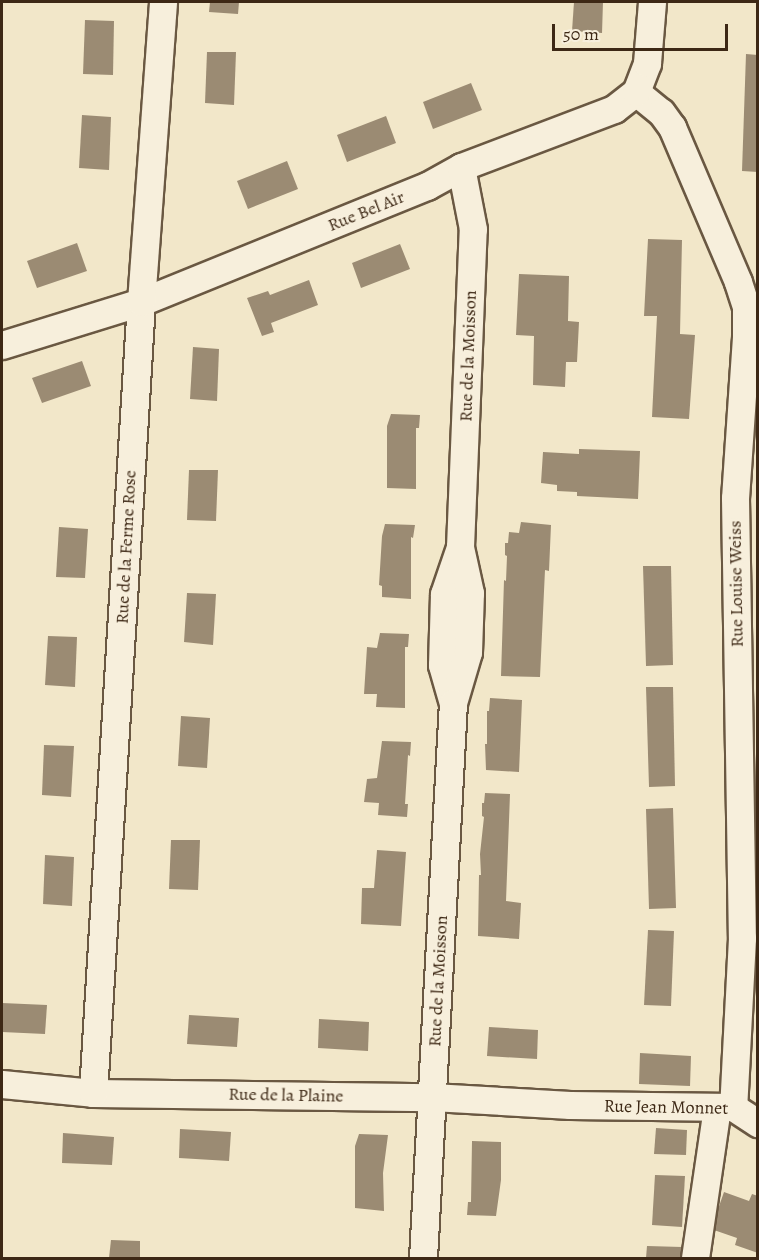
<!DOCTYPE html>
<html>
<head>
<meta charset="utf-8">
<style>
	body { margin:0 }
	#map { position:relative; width:759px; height:1260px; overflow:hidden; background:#f2e7c9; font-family:Alegreya,serif }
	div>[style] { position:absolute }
	.building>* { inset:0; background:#9b8b73 }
	.roads { filter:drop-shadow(2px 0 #6a5842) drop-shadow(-2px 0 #6a5842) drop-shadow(0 2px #6a5842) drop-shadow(0 -2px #6a5842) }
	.minor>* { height:27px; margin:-13.5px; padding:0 13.5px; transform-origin:13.5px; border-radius:13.5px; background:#f7efdc }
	span { translate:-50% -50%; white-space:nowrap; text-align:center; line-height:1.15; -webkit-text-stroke:6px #f7efdc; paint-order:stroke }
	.street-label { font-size:18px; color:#3d2815 }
	.frame { position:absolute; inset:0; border:3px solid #3d2815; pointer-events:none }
	.scale { position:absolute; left:552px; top:24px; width:176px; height:27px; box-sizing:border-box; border:3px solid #3d2815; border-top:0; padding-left:8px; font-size:18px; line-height:21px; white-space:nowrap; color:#3d2815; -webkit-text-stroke:4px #f7efdc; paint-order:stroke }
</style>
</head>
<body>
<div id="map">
	<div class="building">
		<i style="clip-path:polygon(210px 2px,239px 2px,238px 14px,209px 12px)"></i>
		<i style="clip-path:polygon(574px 2px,603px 2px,602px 33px,572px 31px)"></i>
		<i style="clip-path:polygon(85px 20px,114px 21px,113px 75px,83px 74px)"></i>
		<i style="clip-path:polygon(207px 52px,236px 52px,234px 105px,205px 103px)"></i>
		<i style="clip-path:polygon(746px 54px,758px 55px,758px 172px,742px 171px)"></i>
		<i style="clip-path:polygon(471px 83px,482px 110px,433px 129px,423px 102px)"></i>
		<i style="clip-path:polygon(82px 115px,111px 117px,109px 170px,79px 168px)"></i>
		<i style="clip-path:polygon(386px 116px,396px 143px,347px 162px,337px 135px)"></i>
		<i style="clip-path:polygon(287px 161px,298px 189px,248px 209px,237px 181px)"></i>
		<i style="clip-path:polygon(648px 239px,682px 240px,680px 334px,695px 335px,689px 419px,652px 417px,657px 316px,644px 316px)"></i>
		<i style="clip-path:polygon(77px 243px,87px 271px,37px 288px,27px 261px)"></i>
		<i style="clip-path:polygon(400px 244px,410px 269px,361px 288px,352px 263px)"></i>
		<i style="clip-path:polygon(519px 274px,569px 276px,568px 321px,579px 322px,577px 362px,566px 362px,565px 387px,533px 385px,534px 336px,516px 335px)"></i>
		<i style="clip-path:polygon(309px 280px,318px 305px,271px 323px,274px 332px,262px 336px,247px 298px,268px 291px,270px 295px)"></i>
		<i style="clip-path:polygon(193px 347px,219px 349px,217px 401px,190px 399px)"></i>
		<i style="clip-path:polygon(82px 361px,91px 386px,42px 403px,32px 378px)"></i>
		<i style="clip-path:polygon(391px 414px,420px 415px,419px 428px,416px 428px,416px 489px,387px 488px,387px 426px)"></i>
		<i style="clip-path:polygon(579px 449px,640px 451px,638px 499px,577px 496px,577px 492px,557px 491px,557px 485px,541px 483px,543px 452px,579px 454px)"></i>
		<i style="clip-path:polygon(189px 470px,218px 470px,216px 521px,187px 520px)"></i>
		<i style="clip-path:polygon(521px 522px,551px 525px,549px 571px,545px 570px,540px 677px,501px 676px,504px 580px,506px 581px,507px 556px,505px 555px,505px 543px,508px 543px,509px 532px,519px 533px)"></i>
		<i style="clip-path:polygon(385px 524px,415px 525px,413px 538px,411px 537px,411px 599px,382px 597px,382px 586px,379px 585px,382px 536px)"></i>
		<i style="clip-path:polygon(59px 527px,88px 529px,85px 578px,56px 577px)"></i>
		<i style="clip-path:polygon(643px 566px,671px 566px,673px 665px,646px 666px)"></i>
		<i style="clip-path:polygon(187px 593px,216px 594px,213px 645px,184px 642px)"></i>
		<i style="clip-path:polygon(380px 633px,409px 634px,408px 647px,405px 647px,405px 708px,376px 707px,377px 694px,364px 694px,367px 647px,377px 648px)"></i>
		<i style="clip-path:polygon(48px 636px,77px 637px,75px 687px,45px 685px)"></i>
		<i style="clip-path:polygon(646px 687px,673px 687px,675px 786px,649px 787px)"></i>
		<i style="clip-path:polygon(490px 698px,522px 700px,519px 772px,486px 770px,485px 744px,487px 744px,487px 711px,489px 711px)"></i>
		<i style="clip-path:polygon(181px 716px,210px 718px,207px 768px,178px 766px)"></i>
		<i style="clip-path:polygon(382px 741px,411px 742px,410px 756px,408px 755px,405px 804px,408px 804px,407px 817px,378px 815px,379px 803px,364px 802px,367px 779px,377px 778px)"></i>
		<i style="clip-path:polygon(44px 745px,74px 746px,71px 797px,42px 795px)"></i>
		<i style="clip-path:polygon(485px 793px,510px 794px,506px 901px,521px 903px,519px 939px,478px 936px,479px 875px,481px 875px,480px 854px,484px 817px,482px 816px,482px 803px,484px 803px)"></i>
		<i style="clip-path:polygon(673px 808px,676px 908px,649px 909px,646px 809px)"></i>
		<i style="clip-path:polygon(171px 840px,200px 840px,198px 890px,169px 889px)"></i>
		<i style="clip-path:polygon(377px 850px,406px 852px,401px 926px,361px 924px,362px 888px,374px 888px)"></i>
		<i style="clip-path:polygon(45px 855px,74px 857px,72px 906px,43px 904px)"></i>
		<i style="clip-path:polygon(648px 930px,674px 931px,671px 1006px,644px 1005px)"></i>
		<i style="clip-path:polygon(2px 1003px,47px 1005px,45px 1034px,2px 1032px)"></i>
		<i style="clip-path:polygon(189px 1015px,239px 1018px,237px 1047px,187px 1044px)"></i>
		<i style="clip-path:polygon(319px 1019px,369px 1022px,368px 1051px,318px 1048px)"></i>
		<i style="clip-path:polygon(489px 1027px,538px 1030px,537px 1059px,487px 1056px)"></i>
		<i style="clip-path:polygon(640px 1053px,691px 1056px,690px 1086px,639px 1084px)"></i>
		<i style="clip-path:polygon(656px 1128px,687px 1130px,686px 1155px,654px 1154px)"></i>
		<i style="clip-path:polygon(180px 1129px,231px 1132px,229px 1161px,179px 1158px)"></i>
		<i style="clip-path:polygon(63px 1133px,114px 1137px,112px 1165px,62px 1163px)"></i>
		<i style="clip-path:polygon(359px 1134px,388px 1135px,383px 1173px,384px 1211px,355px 1208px,355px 1146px)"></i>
		<i style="clip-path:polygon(472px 1141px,501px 1142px,501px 1180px,496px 1216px,467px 1215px,468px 1202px,471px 1202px)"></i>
		<i style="clip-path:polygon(655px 1175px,685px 1176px,682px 1227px,652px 1225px)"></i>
		<i style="clip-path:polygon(724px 1192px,749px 1201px,752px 1194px,758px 1196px,758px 1253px,735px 1245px,737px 1238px,711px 1229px)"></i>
		<i style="clip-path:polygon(111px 1240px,140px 1241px,140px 1258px,109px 1258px)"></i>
		<i style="clip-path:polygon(647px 1246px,682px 1247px,681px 1258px,646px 1258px)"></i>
	</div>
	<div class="roads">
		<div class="minor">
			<i style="left:636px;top:92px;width:32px;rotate:39deg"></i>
			<i style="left:661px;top:112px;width:19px;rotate:54deg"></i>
			<i style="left:672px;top:127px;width:168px;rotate:66.9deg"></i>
			<i style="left:738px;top:282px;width:26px;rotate:72deg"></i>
			<i style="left:746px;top:307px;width:30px;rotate:90deg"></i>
			<i style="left:746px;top:337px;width:161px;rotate:93.9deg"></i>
			<i style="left:735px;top:498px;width:440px;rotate:89.1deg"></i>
			<i style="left:742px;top:938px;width:169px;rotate:93deg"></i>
			<i style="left:2px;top:345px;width:145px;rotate:-17.2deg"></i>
			<i style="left:141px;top:302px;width:309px;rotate:-22.1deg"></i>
			<i style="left:427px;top:186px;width:39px;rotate:-29deg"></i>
			<i style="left:461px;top:167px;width:164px;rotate:-20.8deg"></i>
			<i style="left:614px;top:109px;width:28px;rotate:-38deg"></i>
			<i style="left:636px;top:92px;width:31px;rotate:-69deg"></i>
			<i style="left:647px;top:63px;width:61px;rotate:-85.3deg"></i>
			<i style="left:460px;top:547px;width:50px;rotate:108.8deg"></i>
			<i style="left:444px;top:594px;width:71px;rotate:91.6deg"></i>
			<i style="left:442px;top:665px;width:40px;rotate:74deg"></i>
			<i style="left:453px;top:703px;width:53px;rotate:-73.6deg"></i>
			<i style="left:468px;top:652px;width:59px;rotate:-88.1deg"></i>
			<i style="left:470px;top:593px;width:47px;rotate:-102.3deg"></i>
			<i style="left:460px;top:547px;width:318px;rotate:-87.7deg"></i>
			<i style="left:473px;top:229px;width:63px;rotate:-101deg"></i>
			<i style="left:2px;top:1084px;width:91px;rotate:5.6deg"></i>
			<i style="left:93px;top:1093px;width:339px;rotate:0.7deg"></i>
			<i style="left:432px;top:1097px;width:138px;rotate:3.3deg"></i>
			<i style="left:570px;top:1105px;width:163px;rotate:0.7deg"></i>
			<i style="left:733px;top:1107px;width:30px;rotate:33deg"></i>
			<i style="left:93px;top:1093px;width:792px;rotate:-86.53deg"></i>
			<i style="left:141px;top:302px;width:301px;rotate:-85.8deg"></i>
			<i style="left:423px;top:1258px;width:556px;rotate:-86.91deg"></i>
			<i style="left:695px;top:1258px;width:152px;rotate:-81.7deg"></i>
		</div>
	</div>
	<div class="street-label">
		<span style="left:366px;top:211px;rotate:-22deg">Rue Bel Air</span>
		<span style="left:468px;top:356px;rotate:-88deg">Rue de la Moisson</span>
		<span style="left:126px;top:547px;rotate:-87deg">Rue de la Ferme Rose</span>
		<span style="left:736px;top:584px;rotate:-91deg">Rue Louise Weiss</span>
		<span style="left:438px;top:981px;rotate:-87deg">Rue de la Moisson</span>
		<span style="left:286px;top:1095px;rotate:1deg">Rue de la Plaine</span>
		<span style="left:666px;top:1107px;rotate:1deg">Rue Jean Monnet</span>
	</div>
	<div class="frame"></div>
	<div class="scale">50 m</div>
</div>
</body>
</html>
